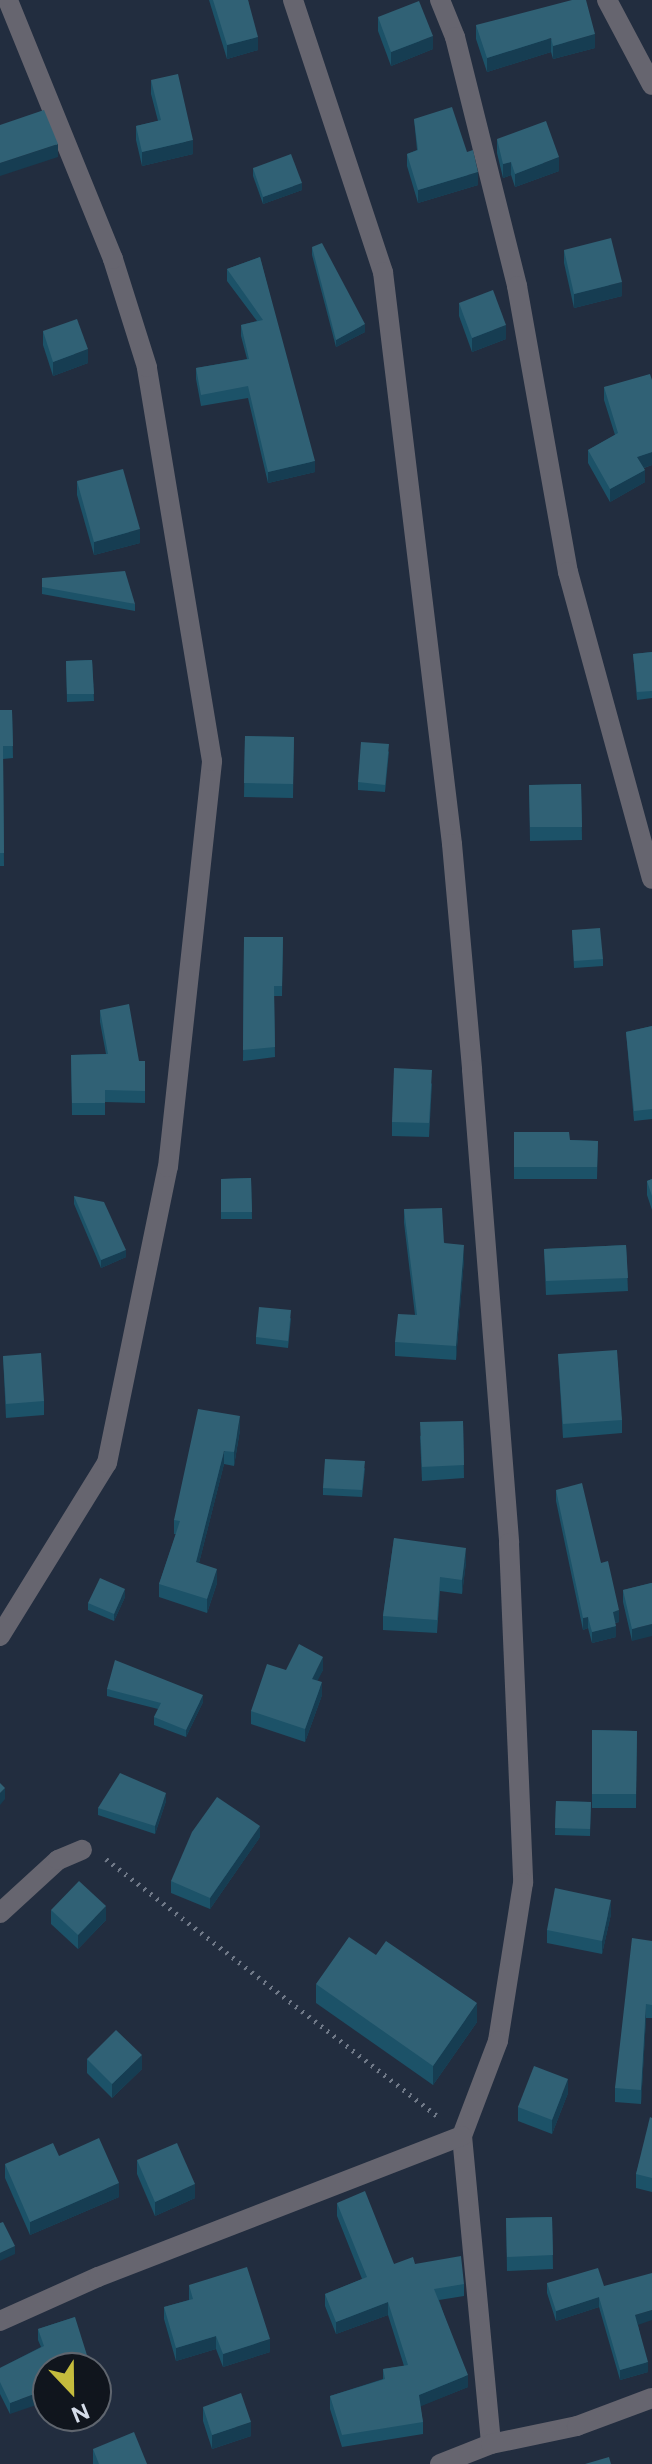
<!DOCTYPE html>
<html>
<head>
<meta charset="utf-8">
<style>
	body { margin:0 }
	#map { position:relative; width:652px; height:2464px; overflow:hidden; background:#222d3f; font-family:Figtree,sans-serif }
	div>[style] { position:absolute }
	.path>* { height:5px; margin-top:-2.5px; transform-origin:0; background:repeating-linear-gradient(90deg,#707988 0 2px,transparent 0 8px) }
	.minor>* { height:20px; margin:-10px; padding:0 10px; transform-origin:10px; border-radius:10px; background:#66656f }
	.wall>* { inset:0; background:#1c5268 }
	.shaded-wall>* { inset:0; background:#163d52 }
	.building>* { inset:0; background:#306175 }
	span { translate:-50% -50%; white-space:nowrap; text-align:center; line-height:1.15; -webkit-text-stroke:6px #10151d; paint-order:stroke }
	.north { position:absolute; left:32px; top:2352px; width:80px; height:80px; box-sizing:border-box; background:#10151d; border:2px solid #5f656e; border-radius:50%; rotate:158deg; font-size:22px; font-weight:700; line-height:32px; text-align:center; color:#d5dce8 }
	.north::after { content:''; display:block; margin:auto; width:28px; height:36px; background:#c5bc3d; clip-path:polygon(50% 0,100% 100%,50% 72%,0 100%) }
</style>
</head>
<body>
<div id="map">
	<div class="path">
		<i style="left:106px;top:1859px;width:423px;rotate:37.8deg"></i>
	</div>
	<div class="minor">
		<i style="left:293px;top:0;width:287px;rotate:71.7deg"></i>
		<i style="left:383px;top:272px;width:576px;rotate:83.12deg"></i>
		<i style="left:452px;top:844px;width:227px;rotate:84.9deg"></i>
		<i style="left:472px;top:1070px;width:474px;rotate:85.5deg"></i>
		<i style="left:509px;top:1543px;width:340px;rotate:87.6deg"></i>
		<i style="left:523px;top:1883px;width:160px;rotate:99deg"></i>
		<i style="left:498px;top:2041px;width:102px;rotate:110.8deg"></i>
		<i style="left:462px;top:2136px;width:309px;rotate:84.6deg"></i>
		<i style="left:440px;top:0;width:40px;rotate:68deg"></i>
		<i style="left:455px;top:37px;width:257px;rotate:76deg"></i>
		<i style="left:517px;top:286px;width:291px;rotate:79.9deg"></i>
		<i style="left:568px;top:572px;width:318px;rotate:74.7deg"></i>
		<i style="left:607px;top:0;width:96px;rotate:62.1deg"></i>
		<i style="left:0;top:1636px;width:203px;rotate:-58.3deg"></i>
		<i style="left:107px;top:1463px;width:302px;rotate:-78.4deg"></i>
		<i style="left:168px;top:1167px;width:408px;rotate:-83.8deg"></i>
		<i style="left:212px;top:761px;width:399px;rotate:-99.4deg"></i>
		<i style="left:147px;top:367px;width:113px;rotate:-107.5deg"></i>
		<i style="left:113px;top:259px;width:279px;rotate:-112.1deg"></i>
		<i style="left:0;top:1913px;width:79px;rotate:-42.4deg"></i>
		<i style="left:58px;top:1860px;width:26px;rotate:-23deg"></i>
		<i style="left:0;top:2321px;width:107px;rotate:-24.2deg"></i>
		<i style="left:98px;top:2277px;width:390px;rotate:-21.2deg"></i>
		<i style="left:440px;top:2464px;width:55px;rotate:-21.4deg"></i>
		<i style="left:491px;top:2444px;width:88px;rotate:-11.8deg"></i>
		<i style="left:577px;top:2426px;width:80px;rotate:-20.5deg"></i>
	</div>
	<div class="wall">
		<i style="clip-path:polygon(209px 0,248px 0,258px 50px,227px 59px)"></i>
		<i style="clip-path:polygon(378px 17px,433px 49px,391px 66px,378px 31px)"></i>
		<i style="clip-path:polygon(476px 25px,595px 48px,553px 59px,551px 52px,487px 72px,476px 39px)"></i>
		<i style="clip-path:polygon(151px 80px,193px 154px,142px 166px,136px 140px,136px 126px,158px 121px,151px 94px)"></i>
		<i style="clip-path:polygon(414px 119px,478px 185px,418px 203px,407px 166px,407px 154px,417px 150px)"></i>
		<i style="clip-path:polygon(497px 139px,559px 171px,515px 187px,511px 175px,503px 178px,497px 153px)"></i>
		<i style="clip-path:polygon(253px 168px,302px 190px,263px 204px,253px 176px)"></i>
		<i style="clip-path:polygon(312px 247px,365px 332px,336px 347px,312px 255px)"></i>
		<i style="clip-path:polygon(564px 250px,622px 296px,574px 308px,564px 263px)"></i>
		<i style="clip-path:polygon(260px 257px,315px 472px,268px 483px,248px 398px,201px 406px,196px 379px,196px 368px,247px 359px,241px 336px,241px 325px,257px 321px,227px 281px,227px 269px)"></i>
		<i style="clip-path:polygon(459px 303px,506px 339px,472px 352px,459px 316px)"></i>
		<i style="clip-path:polygon(43px 331px,88px 363px,53px 376px,43px 345px)"></i>
		<i style="clip-path:polygon(652px 380px,652px 465px,644px 468px,645px 482px,610px 502px,588px 463px,588px 450px,615px 435px,604px 400px,604px 387px)"></i>
		<i style="clip-path:polygon(77px 481px,140px 543px,94px 555px,77px 495px)"></i>
		<i style="clip-path:polygon(42px 578px,135px 604px,135px 611px,42px 594px)"></i>
		<i style="clip-path:polygon(652px 652px,652px 698px,637px 700px,633px 654px)"></i>
		<i style="clip-path:polygon(92px 660px,94px 701px,67px 702px,66px 661px)"></i>
		<i style="clip-path:polygon(0 710px,12px 710px,13px 758px,3px 759px,4px 866px,0 866px)"></i>
		<i style="clip-path:polygon(245px 736px,294px 737px,293px 798px,244px 797px)"></i>
		<i style="clip-path:polygon(389px 751px,385px 792px,358px 790px,358px 782px)"></i>
		<i style="clip-path:polygon(581px 784px,582px 840px,530px 841px,529px 785px)"></i>
		<i style="clip-path:polygon(572px 930px,603px 959px,603px 966px,574px 968px)"></i>
		<i style="clip-path:polygon(244px 937px,283px 937px,282px 996px,274px 996px,275px 1057px,243px 1061px)"></i>
		<i style="clip-path:polygon(100px 1010px,139px 1061px,145px 1061px,145px 1103px,105px 1102px,105px 1115px,72px 1115px,71px 1055px,106px 1054px,100px 1022px)"></i>
		<i style="clip-path:polygon(652px 1026px,652px 1119px,634px 1121px,626px 1032px)"></i>
		<i style="clip-path:polygon(432px 1083px,429px 1137px,392px 1136px,392px 1122px)"></i>
		<i style="clip-path:polygon(514px 1132px,570px 1140px,598px 1141px,597px 1179px,514px 1179px)"></i>
		<i style="clip-path:polygon(251px 1178px,252px 1219px,221px 1219px,221px 1179px)"></i>
		<i style="clip-path:polygon(652px 1179px,652px 1210px,647px 1195px,647px 1181px)"></i>
		<i style="clip-path:polygon(74px 1196px,126px 1257px,101px 1268px,74px 1204px)"></i>
		<i style="clip-path:polygon(404px 1209px,464px 1259px,456px 1360px,395px 1356px,395px 1342px,415px 1315px,404px 1223px)"></i>
		<i style="clip-path:polygon(626px 1245px,628px 1291px,546px 1295px,544px 1249px)"></i>
		<i style="clip-path:polygon(291px 1318px,288px 1348px,256px 1344px,256px 1337px)"></i>
		<i style="clip-path:polygon(558px 1354px,622px 1420px,622px 1433px,563px 1438px)"></i>
		<i style="clip-path:polygon(3px 1356px,44px 1401px,44px 1415px,6px 1418px)"></i>
		<i style="clip-path:polygon(463px 1421px,464px 1478px,422px 1481px,420px 1436px)"></i>
		<i style="clip-path:polygon(240px 1430px,234px 1466px,224px 1464px,199px 1563px,217px 1583px,207px 1613px,159px 1597px,159px 1584px,176px 1534px,174px 1534px,174px 1520px)"></i>
		<i style="clip-path:polygon(365px 1468px,362px 1497px,323px 1495px,323px 1488px)"></i>
		<i style="clip-path:polygon(556px 1490px,601px 1563px,619px 1622px,615px 1623px,616px 1637px,592px 1643px,588px 1628px,583px 1630px,556px 1501px)"></i>
		<i style="clip-path:polygon(394px 1538px,466px 1562px,462px 1594px,440px 1591px,437px 1633px,383px 1630px,383px 1616px)"></i>
		<i style="clip-path:polygon(652px 1583px,632px 1641px,623px 1602px,623px 1590px)"></i>
		<i style="clip-path:polygon(125px 1597px,114px 1621px,88px 1610px,88px 1603px)"></i>
		<i style="clip-path:polygon(286px 1670px,323px 1670px,317px 1680px,322px 1695px,305px 1742px,251px 1724px,251px 1711px)"></i>
		<i style="clip-path:polygon(107px 1689px,203px 1702px,186px 1737px,154px 1725px,154px 1717px,158px 1709px,107px 1696px)"></i>
		<i style="clip-path:polygon(592px 1730px,637px 1731px,636px 1808px,592px 1808px)"></i>
		<i style="clip-path:polygon(166px 1801px,155px 1834px,98px 1815px,98px 1808px)"></i>
		<i style="clip-path:polygon(556px 1801px,591px 1802px,590px 1836px,555px 1835px)"></i>
		<i style="clip-path:polygon(260px 1837px,210px 1909px,171px 1893px,171px 1881px)"></i>
		<i style="clip-path:polygon(51px 1910px,106px 1920px,78px 1949px,51px 1924px)"></i>
		<i style="clip-path:polygon(611px 1914px,602px 1954px,547px 1943px,547px 1930px)"></i>
		<i style="clip-path:polygon(652px 1941px,652px 2018px,646px 2018px,641px 2104px,615px 2102px,615px 2088px)"></i>
		<i style="clip-path:polygon(316px 1984px,477px 2022px,433px 2085px,316px 2003px)"></i>
		<i style="clip-path:polygon(87px 2059px,142px 2069px,112px 2098px,87px 2073px)"></i>
		<i style="clip-path:polygon(568px 2093px,552px 2134px,518px 2121px,518px 2107px)"></i>
		<i style="clip-path:polygon(652px 2118px,652px 2192px,636px 2188px,636px 2174px)"></i>
		<i style="clip-path:polygon(59px 2156px,119px 2197px,30px 2235px,5px 2178px,5px 2164px)"></i>
		<i style="clip-path:polygon(137px 2160px,195px 2198px,155px 2216px,137px 2174px)"></i>
		<i style="clip-path:polygon(337px 2203px,394px 2264px,415px 2264px,464px 2284px,464px 2296px,439px 2300px,468px 2387px,420px 2406px,423px 2422px,423px 2434px,342px 2447px,330px 2409px,330px 2396px,383px 2379px,383px 2369px,404px 2366px,388px 2315px,336px 2334px,325px 2306px,325px 2294px,362px 2279px,337px 2216px)"></i>
		<i style="clip-path:polygon(552px 2217px,553px 2269px,507px 2271px,506px 2218px)"></i>
		<i style="clip-path:polygon(547px 2283px,604px 2286px,638px 2325px,648px 2372px,620px 2380px,599px 2307px,556px 2321px,547px 2293px)"></i>
		<i style="clip-path:polygon(189px 2285px,270px 2352px,223px 2367px,216px 2349px,176px 2361px,164px 2319px,164px 2307px,189px 2300px)"></i>
		<i style="clip-path:polygon(75px 2317px,10px 2414px,0 2394px,0 2368px,41px 2347px,38px 2340px,38px 2329px)"></i>
		<i style="clip-path:polygon(203px 2407px,251px 2436px,212px 2449px,203px 2421px)"></i>
		<i style="clip-path:polygon(93px 2449px,147px 2464px,93px 2464px)"></i>
	</div>
	<div class="shaded-wall">
		<i style="clip-path:polygon(595px 34px,595px 48px,553px 59px,553px 46px)"></i>
		<i style="clip-path:polygon(433px 36px,433px 49px,391px 66px,391px 52px)"></i>
		<i style="clip-path:polygon(258px 37px,258px 50px,227px 59px,227px 45px)"></i>
		<i style="clip-path:polygon(551px 38px,551px 52px,487px 72px,487px 58px)"></i>
		<i style="clip-path:polygon(193px 140px,193px 154px,142px 166px,142px 152px)"></i>
		<i style="clip-path:polygon(58px 144px,58px 157px,0 176px,0 163px)"></i>
		<i style="clip-path:polygon(559px 157px,559px 171px,515px 187px,515px 174px)"></i>
		<i style="clip-path:polygon(511px 162px,511px 175px,503px 178px,503px 164px)"></i>
		<i style="clip-path:polygon(478px 172px,478px 185px,418px 203px,418px 190px)"></i>
		<i style="clip-path:polygon(302px 183px,302px 190px,263px 204px,263px 197px)"></i>
		<i style="clip-path:polygon(622px 282px,622px 296px,574px 308px,574px 294px)"></i>
		<i style="clip-path:polygon(365px 324px,365px 332px,336px 347px,336px 340px)"></i>
		<i style="clip-path:polygon(506px 325px,506px 339px,472px 352px,472px 338px)"></i>
		<i style="clip-path:polygon(88px 349px,88px 363px,53px 376px,53px 362px)"></i>
		<i style="clip-path:polygon(652px 452px,652px 465px,637px 470px,637px 457px)"></i>
		<i style="clip-path:polygon(315px 461px,315px 472px,268px 483px,268px 472px)"></i>
		<i style="clip-path:polygon(645px 470px,645px 482px,610px 502px,610px 489px)"></i>
		<i style="clip-path:polygon(140px 529px,140px 543px,94px 555px,94px 542px)"></i>
		<i style="clip-path:polygon(464px 1245px,464px 1259px,456px 1360px,456px 1346px)"></i>
		<i style="clip-path:polygon(126px 1250px,126px 1257px,101px 1268px,101px 1260px)"></i>
		<i style="clip-path:polygon(240px 1416px,240px 1430px,234px 1466px,234px 1452px)"></i>
		<i style="clip-path:polygon(224px 1451px,224px 1464px,196px 1575px,196px 1562px)"></i>
		<i style="clip-path:polygon(466px 1548px,466px 1562px,462px 1594px,462px 1580px)"></i>
		<i style="clip-path:polygon(217px 1569px,217px 1583px,207px 1613px,207px 1599px)"></i>
		<i style="clip-path:polygon(125px 1589px,125px 1597px,114px 1621px,114px 1614px)"></i>
		<i style="clip-path:polygon(619px 1610px,619px 1622px,613px 1623px,613px 1612px)"></i>
		<i style="clip-path:polygon(588px 1617px,588px 1628px,583px 1630px,583px 1618px)"></i>
		<i style="clip-path:polygon(652px 1624px,652px 1636px,632px 1641px,632px 1629px)"></i>
		<i style="clip-path:polygon(616px 1626px,616px 1637px,592px 1643px,592px 1632px)"></i>
		<i style="clip-path:polygon(323px 1657px,323px 1670px,312px 1692px,312px 1679px)"></i>
		<i style="clip-path:polygon(322px 1682px,322px 1695px,305px 1742px,305px 1729px)"></i>
		<i style="clip-path:polygon(203px 1695px,203px 1702px,186px 1737px,186px 1730px)"></i>
		<i style="clip-path:polygon(5px 1788px,5px 1799px,0 1805px,0 1793px)"></i>
		<i style="clip-path:polygon(166px 1793px,166px 1801px,155px 1834px,155px 1826px)"></i>
		<i style="clip-path:polygon(260px 1826px,260px 1837px,210px 1909px,210px 1898px)"></i>
		<i style="clip-path:polygon(611px 1900px,611px 1914px,602px 1954px,602px 1941px)"></i>
		<i style="clip-path:polygon(106px 1906px,106px 1920px,78px 1949px,78px 1935px)"></i>
		<i style="clip-path:polygon(477px 2003px,477px 2022px,433px 2085px,433px 2066px)"></i>
		<i style="clip-path:polygon(646px 2004px,646px 2018px,641px 2104px,641px 2090px)"></i>
		<i style="clip-path:polygon(142px 2055px,142px 2069px,112px 2098px,112px 2084px)"></i>
		<i style="clip-path:polygon(568px 2079px,568px 2093px,552px 2134px,552px 2120px)"></i>
		<i style="clip-path:polygon(119px 2183px,119px 2197px,30px 2235px,30px 2222px)"></i>
		<i style="clip-path:polygon(195px 2184px,195px 2198px,155px 2216px,155px 2202px)"></i>
		<i style="clip-path:polygon(15px 2246px,15px 2254px,0 2261px,0 2253px)"></i>
		<i style="clip-path:polygon(599px 2297px,599px 2307px,556px 2321px,556px 2311px)"></i>
		<i style="clip-path:polygon(388px 2302px,388px 2315px,336px 2334px,336px 2322px)"></i>
		<i style="clip-path:polygon(652px 2310px,652px 2320px,635px 2326px,635px 2315px)"></i>
		<i style="clip-path:polygon(216px 2336px,216px 2349px,176px 2361px,176px 2348px)"></i>
		<i style="clip-path:polygon(270px 2339px,270px 2352px,223px 2367px,223px 2354px)"></i>
		<i style="clip-path:polygon(648px 2362px,648px 2372px,620px 2380px,620px 2370px)"></i>
		<i style="clip-path:polygon(468px 2375px,468px 2387px,419px 2407px,419px 2395px)"></i>
		<i style="clip-path:polygon(48px 2389px,48px 2401px,10px 2414px,10px 2403px)"></i>
		<i style="clip-path:polygon(251px 2422px,251px 2436px,212px 2449px,212px 2435px)"></i>
	</div>
	<div class="building">
		<i style="clip-path:polygon(213px 0,248px 0,258px 37px,227px 45px)"></i>
		<i style="clip-path:polygon(572px 0,586px 0,595px 34px,553px 46px,551px 38px,487px 58px,476px 25px)"></i>
		<i style="clip-path:polygon(419px 1px,433px 36px,391px 52px,378px 17px)"></i>
		<i style="clip-path:polygon(178px 74px,193px 140px,142px 152px,136px 126px,161px 120px,151px 80px)"></i>
		<i style="clip-path:polygon(452px 107px,467px 152px,473px 150px,478px 172px,418px 190px,407px 154px,418px 150px,414px 119px)"></i>
		<i style="clip-path:polygon(44px 110px,58px 144px,0 163px,0 125px)"></i>
		<i style="clip-path:polygon(546px 121px,559px 157px,515px 174px,511px 162px,503px 164px,497px 139px)"></i>
		<i style="clip-path:polygon(291px 154px,302px 183px,263px 197px,253px 168px)"></i>
		<i style="clip-path:polygon(611px 238px,622px 282px,574px 294px,564px 250px)"></i>
		<i style="clip-path:polygon(322px 243px,365px 324px,336px 340px,312px 247px)"></i>
		<i style="clip-path:polygon(260px 257px,315px 461px,268px 472px,248px 386px,201px 395px,196px 368px,249px 359px,241px 325px,263px 320px,227px 269px)"></i>
		<i style="clip-path:polygon(493px 290px,506px 325px,472px 338px,459px 303px)"></i>
		<i style="clip-path:polygon(77px 319px,88px 349px,53px 362px,43px 331px)"></i>
		<i style="clip-path:polygon(650px 374px,652px 380px,652px 452px,637px 457px,645px 470px,610px 489px,588px 450px,618px 433px,604px 387px)"></i>
		<i style="clip-path:polygon(123px 469px,140px 529px,94px 542px,77px 481px)"></i>
		<i style="clip-path:polygon(125px 571px,135px 604px,42px 587px,42px 578px)"></i>
		<i style="clip-path:polygon(652px 652px,652px 691px,637px 692px,633px 654px)"></i>
		<i style="clip-path:polygon(92px 660px,94px 694px,67px 694px,66px 661px)"></i>
		<i style="clip-path:polygon(0 710px,12px 710px,13px 746px,3px 746px,4px 853px,0 853px)"></i>
		<i style="clip-path:polygon(245px 736px,294px 737px,293px 784px,244px 783px)"></i>
		<i style="clip-path:polygon(361px 742px,389px 744px,385px 785px,358px 782px)"></i>
		<i style="clip-path:polygon(581px 784px,582px 827px,530px 827px,529px 785px)"></i>
		<i style="clip-path:polygon(600px 928px,603px 959px,574px 961px,572px 930px)"></i>
		<i style="clip-path:polygon(244px 937px,283px 937px,282px 986px,274px 986px,275px 1047px,243px 1050px)"></i>
		<i style="clip-path:polygon(129px 1004px,139px 1061px,145px 1061px,145px 1091px,105px 1090px,105px 1103px,72px 1103px,71px 1055px,108px 1054px,100px 1010px)"></i>
		<i style="clip-path:polygon(652px 1026px,652px 1109px,634px 1111px,626px 1032px)"></i>
		<i style="clip-path:polygon(394px 1068px,432px 1070px,429px 1123px,392px 1122px)"></i>
		<i style="clip-path:polygon(514px 1132px,569px 1132px,570px 1140px,598px 1141px,597px 1167px,514px 1167px)"></i>
		<i style="clip-path:polygon(251px 1178px,252px 1212px,221px 1212px,221px 1179px)"></i>
		<i style="clip-path:polygon(652px 1179px,652px 1196px,647px 1181px)"></i>
		<i style="clip-path:polygon(74px 1196px,104px 1202px,126px 1250px,101px 1260px)"></i>
		<i style="clip-path:polygon(442px 1208px,444px 1243px,464px 1245px,456px 1346px,395px 1342px,398px 1314px,417px 1315px,404px 1209px)"></i>
		<i style="clip-path:polygon(626px 1245px,628px 1278px,546px 1281px,544px 1249px)"></i>
		<i style="clip-path:polygon(259px 1307px,291px 1310px,288px 1341px,256px 1337px)"></i>
		<i style="clip-path:polygon(617px 1350px,622px 1420px,563px 1424px,558px 1354px)"></i>
		<i style="clip-path:polygon(41px 1353px,44px 1401px,6px 1404px,3px 1356px)"></i>
		<i style="clip-path:polygon(198px 1409px,240px 1416px,234px 1452px,224px 1451px,196px 1562px,217px 1569px,207px 1599px,159px 1584px,180px 1521px,174px 1520px)"></i>
		<i style="clip-path:polygon(463px 1421px,464px 1465px,422px 1467px,420px 1422px)"></i>
		<i style="clip-path:polygon(325px 1459px,365px 1461px,362px 1490px,323px 1488px)"></i>
		<i style="clip-path:polygon(582px 1483px,601px 1563px,608px 1561px,619px 1610px,613px 1612px,616px 1626px,592px 1632px,588px 1617px,583px 1618px,556px 1490px)"></i>
		<i style="clip-path:polygon(394px 1538px,466px 1548px,462px 1580px,440px 1577px,437px 1620px,383px 1616px)"></i>
		<i style="clip-path:polygon(100px 1578px,125px 1589px,114px 1614px,88px 1603px)"></i>
		<i style="clip-path:polygon(651px 1583px,652px 1583px,652px 1624px,632px 1629px,623px 1590px)"></i>
		<i style="clip-path:polygon(299px 1644px,323px 1657px,312px 1679px,322px 1682px,305px 1729px,251px 1711px,267px 1664px,286px 1670px)"></i>
		<i style="clip-path:polygon(115px 1660px,203px 1695px,186px 1730px,154px 1717px,161px 1703px,107px 1689px)"></i>
		<i style="clip-path:polygon(592px 1730px,637px 1731px,636px 1794px,592px 1794px)"></i>
		<i style="clip-path:polygon(120px 1773px,166px 1793px,155px 1826px,98px 1808px)"></i>
		<i style="clip-path:polygon(0 1783px,5px 1788px,0 1793px)"></i>
		<i style="clip-path:polygon(217px 1797px,260px 1826px,210px 1898px,171px 1881px,192px 1832px)"></i>
		<i style="clip-path:polygon(556px 1801px,591px 1802px,590px 1829px,555px 1828px)"></i>
		<i style="clip-path:polygon(79px 1881px,106px 1906px,78px 1935px,51px 1910px)"></i>
		<i style="clip-path:polygon(555px 1888px,611px 1900px,602px 1941px,547px 1930px)"></i>
		<i style="clip-path:polygon(349px 1937px,376px 1955px,386px 1941px,477px 2003px,433px 2066px,316px 1984px)"></i>
		<i style="clip-path:polygon(632px 1938px,652px 1941px,652px 2005px,646px 2004px,641px 2090px,615px 2088px)"></i>
		<i style="clip-path:polygon(116px 2030px,142px 2055px,112px 2084px,87px 2059px)"></i>
		<i style="clip-path:polygon(534px 2066px,568px 2079px,552px 2120px,518px 2107px)"></i>
		<i style="clip-path:polygon(650px 2117px,652px 2118px,652px 2178px,636px 2174px)"></i>
		<i style="clip-path:polygon(99px 2138px,119px 2183px,30px 2222px,5px 2164px,53px 2143px,59px 2156px)"></i>
		<i style="clip-path:polygon(177px 2143px,195px 2184px,155px 2202px,137px 2160px)"></i>
		<i style="clip-path:polygon(365px 2191px,394px 2264px,413px 2257px,415px 2264px,461px 2256px,464px 2284px,434px 2289px,468px 2375px,419px 2395px,423px 2422px,342px 2435px,330px 2396px,385px 2379px,383px 2369px,408px 2365px,388px 2302px,336px 2322px,325px 2294px,367px 2277px,337px 2203px)"></i>
		<i style="clip-path:polygon(552px 2217px,553px 2255px,507px 2257px,506px 2218px)"></i>
		<i style="clip-path:polygon(3px 2222px,15px 2246px,0 2253px,0 2223px)"></i>
		<i style="clip-path:polygon(247px 2267px,270px 2339px,223px 2354px,216px 2336px,176px 2348px,164px 2307px,193px 2299px,189px 2285px)"></i>
		<i style="clip-path:polygon(598px 2268px,604px 2286px,652px 2273px,652px 2310px,635px 2315px,648px 2362px,620px 2370px,599px 2297px,556px 2311px,547px 2283px)"></i>
		<i style="clip-path:polygon(75px 2317px,91px 2368px,48px 2368px,48px 2389px,10px 2403px,0 2382px,0 2368px,44px 2346px,38px 2329px)"></i>
		<i style="clip-path:polygon(241px 2393px,251px 2422px,212px 2435px,203px 2407px)"></i>
		<i style="clip-path:polygon(134px 2432px,147px 2464px,99px 2464px,93px 2449px)"></i>
		<i style="clip-path:polygon(609px 2457px,611px 2464px,585px 2464px)"></i>
	</div>
	<div class="north">N</div>
</div>
</body>
</html>
